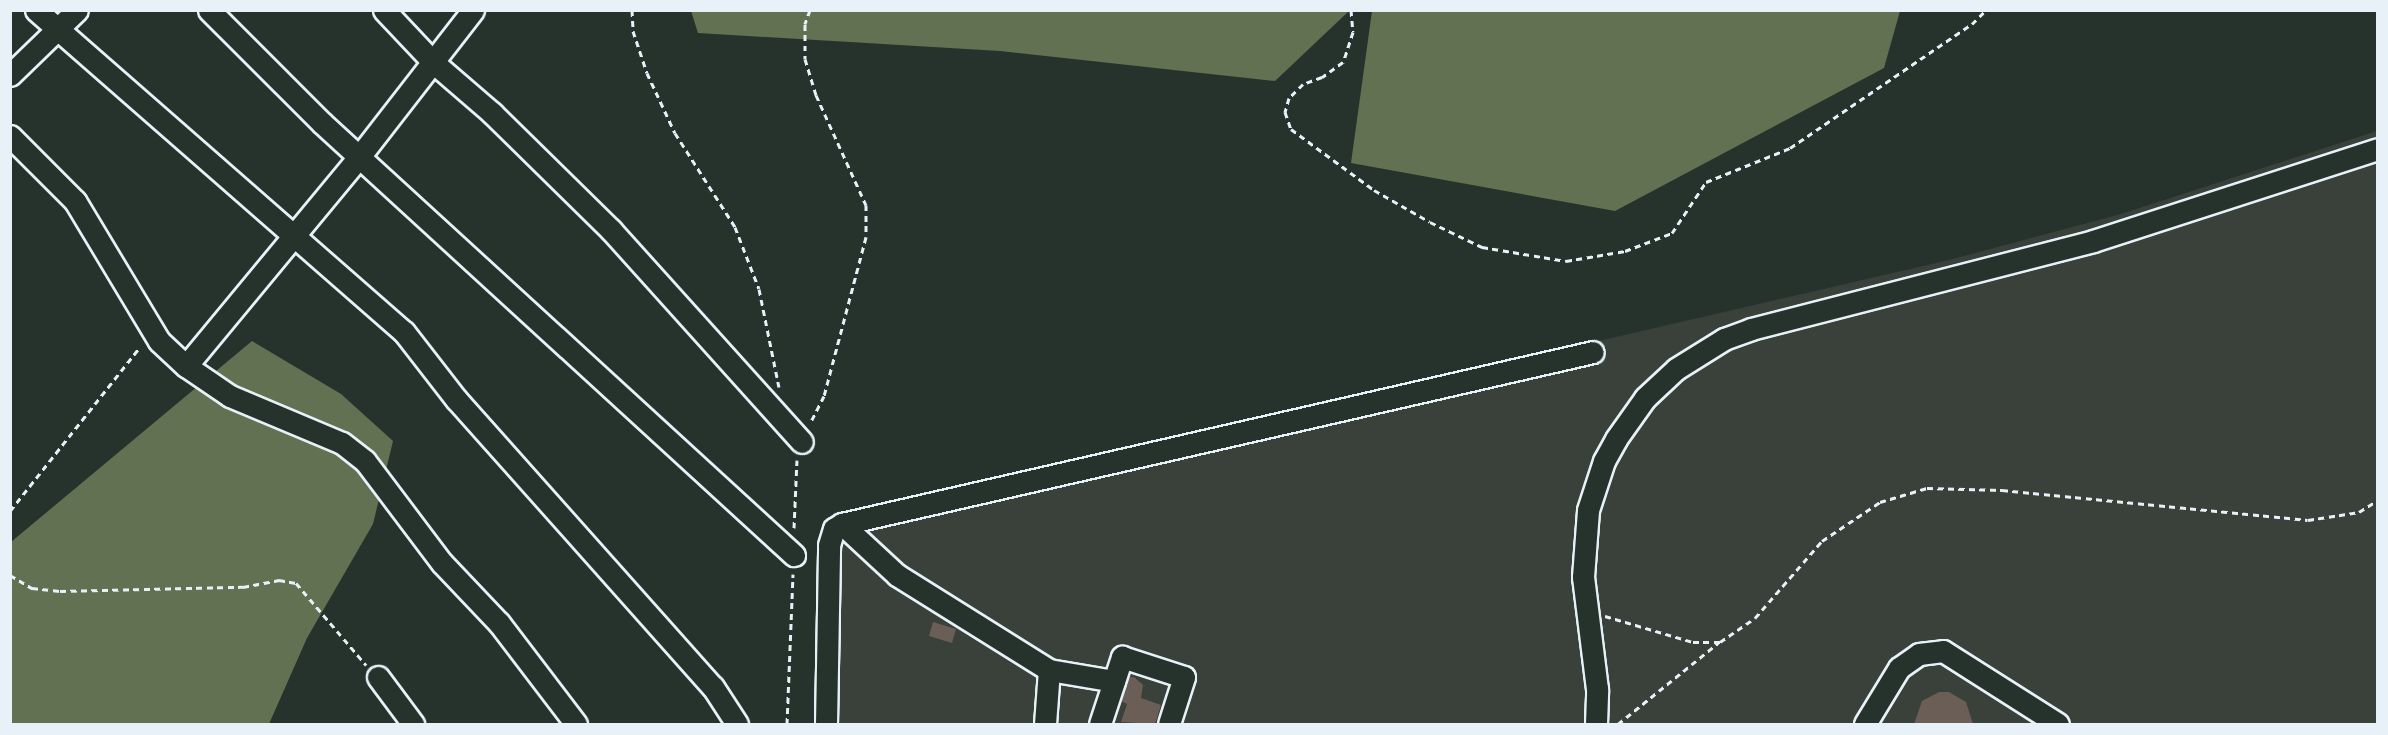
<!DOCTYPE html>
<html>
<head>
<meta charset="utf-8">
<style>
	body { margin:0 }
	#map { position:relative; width:2388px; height:735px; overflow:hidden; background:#26332d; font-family:"Playpen Sans",sans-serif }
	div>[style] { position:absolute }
	.built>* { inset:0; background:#3a403a }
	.green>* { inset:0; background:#627152 }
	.building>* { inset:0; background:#6a5e57 }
	.path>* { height:3px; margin-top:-1.5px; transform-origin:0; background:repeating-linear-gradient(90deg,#e8f1f8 0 6px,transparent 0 10.5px) }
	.roads { filter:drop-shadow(2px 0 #e8f1f8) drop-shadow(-2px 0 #e8f1f8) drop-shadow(0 2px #e8f1f8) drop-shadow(0 -2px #e8f1f8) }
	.minor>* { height:21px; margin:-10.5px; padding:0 10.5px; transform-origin:10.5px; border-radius:10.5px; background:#26332d }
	span { translate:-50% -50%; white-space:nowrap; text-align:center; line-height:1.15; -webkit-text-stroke:5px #26332d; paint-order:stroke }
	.frame { position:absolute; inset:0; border:12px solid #e8f1f8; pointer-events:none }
</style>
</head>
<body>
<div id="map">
	<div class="built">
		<i style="clip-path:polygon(2377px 131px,2377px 724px,821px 724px,825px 520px,1949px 260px,2121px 214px)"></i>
	</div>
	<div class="green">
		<i style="clip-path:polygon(691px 11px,691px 10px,1349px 11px,1275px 81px,1000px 51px,698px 33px)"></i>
		<i style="clip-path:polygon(1372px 11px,1372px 10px,1900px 11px,1884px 68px,1615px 211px,1351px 163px)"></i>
		<i style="clip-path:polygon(252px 341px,341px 394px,393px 441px,373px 524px,307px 638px,269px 724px,11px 724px,11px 542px)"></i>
	</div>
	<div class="building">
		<i style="clip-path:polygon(933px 622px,956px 629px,952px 643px,929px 636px)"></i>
		<i style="clip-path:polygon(1134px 677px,1143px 685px,1141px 698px,1161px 705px,1155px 724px,1121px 722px,1127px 704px,1119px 700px,1122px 678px)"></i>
		<i style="clip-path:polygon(1939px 692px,1949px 692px,1966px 702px,1973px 724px,1914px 724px,1922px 701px)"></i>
	</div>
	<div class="path">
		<i style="left:632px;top:10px;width:21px;rotate:87deg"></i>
		<i style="left:633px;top:31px;width:44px;rotate:71.6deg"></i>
		<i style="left:647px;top:73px;width:66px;rotate:65deg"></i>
		<i style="left:675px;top:133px;width:112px;rotate:57.4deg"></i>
		<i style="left:735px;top:227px;width:66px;rotate:68.8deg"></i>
		<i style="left:759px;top:289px;width:100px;rotate:78.5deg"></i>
		<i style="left:810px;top:10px;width:15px;rotate:110deg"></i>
		<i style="left:805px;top:24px;width:35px;rotate:90deg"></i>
		<i style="left:805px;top:59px;width:38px;rotate:73deg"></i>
		<i style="left:816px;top:95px;width:121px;rotate:65.6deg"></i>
		<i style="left:866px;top:205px;width:32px;rotate:90deg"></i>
		<i style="left:866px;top:237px;width:164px;rotate:104.8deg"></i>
		<i style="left:824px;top:396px;width:31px;rotate:117deg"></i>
		<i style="left:1351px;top:10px;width:22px;rotate:85deg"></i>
		<i style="left:1353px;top:32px;width:32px;rotate:108deg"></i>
		<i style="left:1343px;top:62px;width:26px;rotate:144deg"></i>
		<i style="left:1322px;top:77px;width:20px;rotate:160deg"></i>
		<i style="left:1303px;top:84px;width:20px;rotate:135deg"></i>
		<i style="left:1289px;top:98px;width:15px;rotate:106deg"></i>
		<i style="left:1285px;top:112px;width:18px;rotate:71deg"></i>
		<i style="left:1291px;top:129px;width:103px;rotate:36.3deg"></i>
		<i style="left:1374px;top:190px;width:64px;rotate:29.7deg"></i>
		<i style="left:1430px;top:222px;width:58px;rotate:25.7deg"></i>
		<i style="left:1482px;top:247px;width:85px;rotate:9.5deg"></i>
		<i style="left:1566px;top:261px;width:60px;rotate:-9.6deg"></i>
		<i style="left:1625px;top:251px;width:50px;rotate:-21deg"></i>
		<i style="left:1672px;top:233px;width:61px;rotate:-56.3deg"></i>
		<i style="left:1706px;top:182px;width:91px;rotate:-22deg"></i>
		<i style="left:1790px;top:148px;width:220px;rotate:-34.3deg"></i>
		<i style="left:1972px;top:24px;width:20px;rotate:-45deg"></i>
		<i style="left:10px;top:511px;width:209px;rotate:-51.6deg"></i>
		<i style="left:794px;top:528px;width:68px;rotate:-87.5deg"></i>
		<i style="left:10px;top:575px;width:26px;rotate:31deg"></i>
		<i style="left:32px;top:588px;width:28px;rotate:6deg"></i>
		<i style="left:60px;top:591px;width:183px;rotate:-1.3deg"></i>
		<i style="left:243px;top:587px;width:37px;rotate:-11deg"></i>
		<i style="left:279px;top:580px;width:17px;rotate:10deg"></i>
		<i style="left:296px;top:583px;width:108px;rotate:49.5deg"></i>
		<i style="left:1605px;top:616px;width:92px;rotate:16.5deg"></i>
		<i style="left:1693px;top:642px;width:27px"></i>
		<i style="left:1720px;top:642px;width:42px;rotate:-34.4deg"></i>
		<i style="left:1755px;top:618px;width:102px;rotate:-49deg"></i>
		<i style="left:1822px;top:541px;width:70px;rotate:-33.9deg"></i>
		<i style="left:1880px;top:502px;width:49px;rotate:-16.6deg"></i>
		<i style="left:1927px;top:488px;width:75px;rotate:1.5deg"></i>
		<i style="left:2002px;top:490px;width:307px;rotate:5.6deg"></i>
		<i style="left:2308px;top:520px;width:52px;rotate:-8.9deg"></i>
		<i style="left:2359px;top:512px;width:22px;rotate:-32deg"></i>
		<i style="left:787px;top:724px;width:150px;rotate:-87.7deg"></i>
		<i style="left:1618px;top:724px;width:129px;rotate:-39deg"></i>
	</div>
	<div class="roads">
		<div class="minor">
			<i style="left:36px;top:10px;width:489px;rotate:41.2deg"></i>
			<i style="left:404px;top:332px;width:85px;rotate:52.2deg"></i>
			<i style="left:456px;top:399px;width:386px;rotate:48.3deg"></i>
			<i style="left:713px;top:687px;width:44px;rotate:57deg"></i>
			<i style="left:209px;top:10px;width:160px;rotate:45deg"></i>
			<i style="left:322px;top:123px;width:640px;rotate:42.47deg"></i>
			<i style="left:384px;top:10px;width:73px;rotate:46.7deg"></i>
			<i style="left:434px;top:63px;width:77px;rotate:40.8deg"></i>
			<i style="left:492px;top:113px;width:167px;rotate:44.5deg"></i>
			<i style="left:611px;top:230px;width:285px;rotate:48deg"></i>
			<i style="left:10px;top:75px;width:93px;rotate:-44.1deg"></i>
			<i style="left:10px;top:136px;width:92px;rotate:45deg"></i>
			<i style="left:75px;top:201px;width:163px;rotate:59deg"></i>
			<i style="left:159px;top:341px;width:37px;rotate:43deg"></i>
			<i style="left:186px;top:366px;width:53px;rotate:34.3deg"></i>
			<i style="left:230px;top:396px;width:121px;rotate:22.8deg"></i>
			<i style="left:342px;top:443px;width:29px;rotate:38deg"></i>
			<i style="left:365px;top:461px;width:128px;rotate:53deg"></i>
			<i style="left:442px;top:563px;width:83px;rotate:46.5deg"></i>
			<i style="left:499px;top:623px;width:127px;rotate:52.7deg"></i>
			<i style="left:186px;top:366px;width:271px;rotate:-50.4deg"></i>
			<i style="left:359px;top:157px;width:186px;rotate:-52.2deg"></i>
			<i style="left:842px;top:524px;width:75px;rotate:42.8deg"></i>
			<i style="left:897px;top:575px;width:179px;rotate:32deg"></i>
			<i style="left:1049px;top:670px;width:66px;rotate:9.6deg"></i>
			<i style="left:378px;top:677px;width:59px;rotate:53.3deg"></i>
			<i style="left:826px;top:724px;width:179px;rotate:-89deg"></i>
			<i style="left:829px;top:545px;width:17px;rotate:-73deg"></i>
			<i style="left:834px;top:529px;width:9px;rotate:-32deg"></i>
			<i style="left:842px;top:524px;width:770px;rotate:-12.9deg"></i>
			<i style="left:1045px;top:724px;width:54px;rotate:-85.8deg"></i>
			<i style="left:1100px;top:724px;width:71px;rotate:-71.8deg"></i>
			<i style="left:1122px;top:657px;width:65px;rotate:17.9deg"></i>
			<i style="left:1184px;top:677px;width:49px;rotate:107.7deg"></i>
			<i style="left:1596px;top:724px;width:35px;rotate:-88deg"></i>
			<i style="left:1597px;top:689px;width:113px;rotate:-97.1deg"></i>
			<i style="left:1583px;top:577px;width:67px;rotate:-85.7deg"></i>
			<i style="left:1588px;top:510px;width:52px;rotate:-71.9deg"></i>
			<i style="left:1604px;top:461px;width:25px;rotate:-61deg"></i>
			<i style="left:1616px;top:439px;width:50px;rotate:-54.7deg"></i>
			<i style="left:1645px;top:398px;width:42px;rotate:-43.1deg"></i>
			<i style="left:1676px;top:369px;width:57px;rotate:-32deg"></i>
			<i style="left:1724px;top:339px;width:29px;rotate:-20deg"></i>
			<i style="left:1751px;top:329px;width:353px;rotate:-14.4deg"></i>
			<i style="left:2093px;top:241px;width:299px;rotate:-17.9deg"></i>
			<i style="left:1865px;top:724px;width:66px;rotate:-58.7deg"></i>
			<i style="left:1899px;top:668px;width:24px;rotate:-35deg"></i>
			<i style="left:1919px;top:654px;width:24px;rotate:-7deg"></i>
			<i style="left:1943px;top:651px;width:136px;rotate:32.4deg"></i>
		</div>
	</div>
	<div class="frame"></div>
</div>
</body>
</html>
